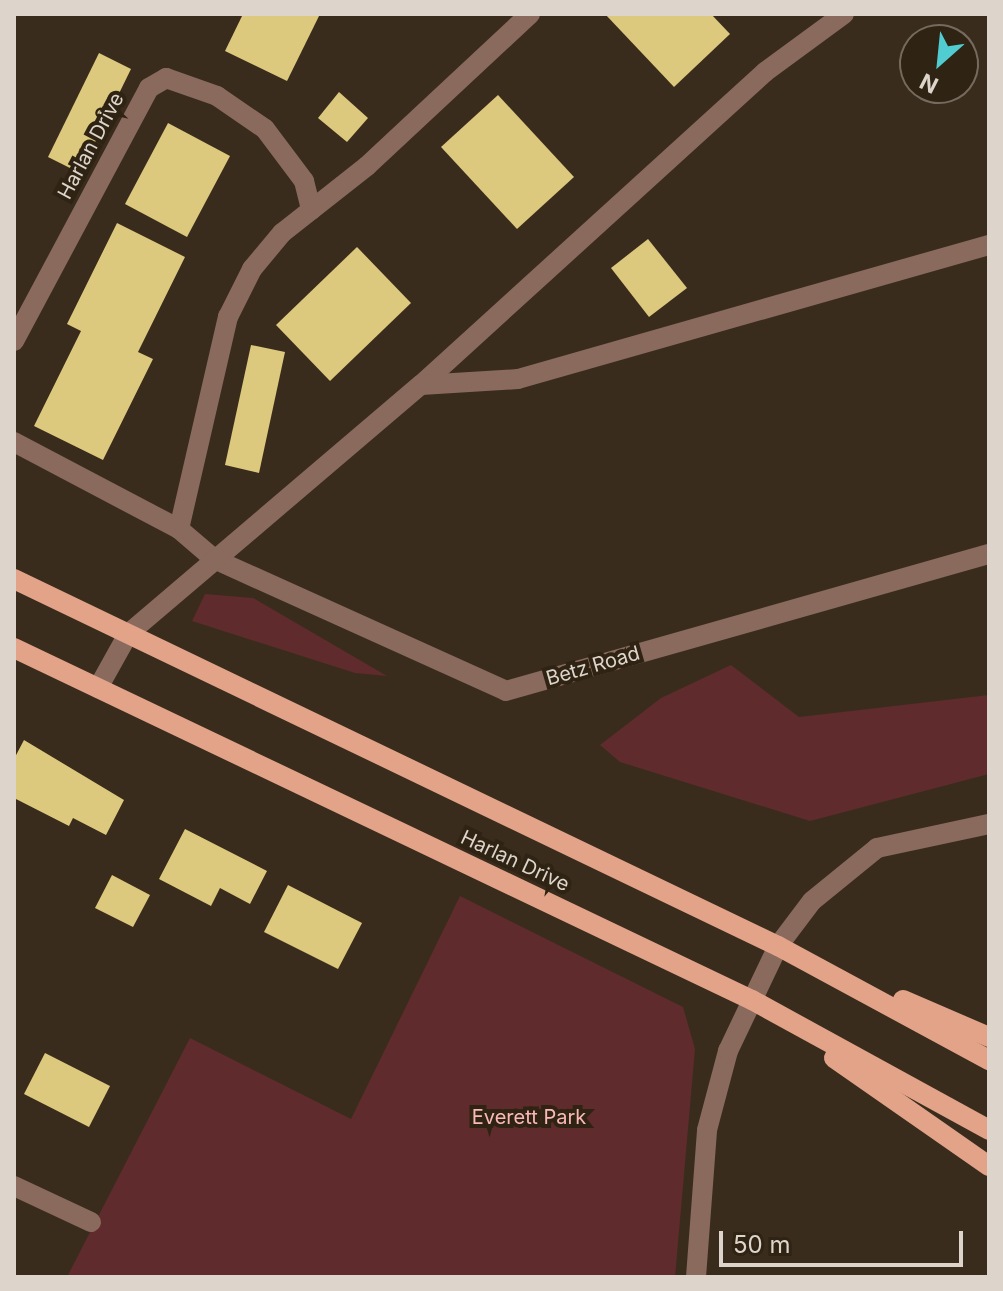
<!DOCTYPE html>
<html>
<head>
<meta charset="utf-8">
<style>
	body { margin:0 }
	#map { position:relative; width:1003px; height:1291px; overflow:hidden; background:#3a2c1d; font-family:Inter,sans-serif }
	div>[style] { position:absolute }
	.green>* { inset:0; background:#5f2b2d }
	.building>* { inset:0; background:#dcc97d }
	.minor>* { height:20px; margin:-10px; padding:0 10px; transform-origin:10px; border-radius:10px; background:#896a5d }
	.major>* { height:20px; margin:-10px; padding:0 10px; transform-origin:10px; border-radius:10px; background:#e2a388 }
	span { translate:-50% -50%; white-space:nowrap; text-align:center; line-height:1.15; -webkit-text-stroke:8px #2f2313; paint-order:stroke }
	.street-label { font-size:20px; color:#ddd4cb }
	.park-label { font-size:20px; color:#fbb8b8 }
	.frame { position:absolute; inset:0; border:16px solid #ddd4cb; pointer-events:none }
	.north { position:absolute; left:899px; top:24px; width:80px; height:80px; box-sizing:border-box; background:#2f2313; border:2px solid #756a5d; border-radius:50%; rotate:207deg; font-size:22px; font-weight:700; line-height:32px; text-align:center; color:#ddd4cb }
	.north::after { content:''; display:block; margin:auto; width:28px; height:36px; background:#51ccd1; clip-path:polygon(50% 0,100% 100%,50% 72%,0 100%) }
	.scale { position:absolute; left:719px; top:1231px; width:244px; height:36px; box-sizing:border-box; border:4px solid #ddd4cb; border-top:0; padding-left:10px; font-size:24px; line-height:28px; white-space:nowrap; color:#ddd4cb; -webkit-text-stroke:6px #2f2313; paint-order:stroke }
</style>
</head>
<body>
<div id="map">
	<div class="green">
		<i style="clip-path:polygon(205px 594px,253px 598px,387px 676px,355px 673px,192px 621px)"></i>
		<i style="clip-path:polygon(731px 665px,799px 717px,989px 695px,989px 774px,810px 821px,620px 762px,600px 745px,661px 698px)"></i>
		<i style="clip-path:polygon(460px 896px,683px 1007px,695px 1049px,675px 1277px,67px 1277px,190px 1038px,351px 1119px)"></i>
	</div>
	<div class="building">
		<i style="clip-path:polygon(243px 14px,320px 14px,287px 81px,225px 51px)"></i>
		<i style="clip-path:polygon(605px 14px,711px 14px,730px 34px,674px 87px)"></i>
		<i style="clip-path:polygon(99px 53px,131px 69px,80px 173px,48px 157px)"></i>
		<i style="clip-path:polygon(339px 92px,368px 118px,347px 142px,318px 118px)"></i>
		<i style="clip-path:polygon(498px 95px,574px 177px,517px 229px,441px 147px)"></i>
		<i style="clip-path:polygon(168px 123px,230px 156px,187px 237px,125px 204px)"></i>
		<i style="clip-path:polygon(117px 223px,185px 257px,138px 352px,153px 359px,103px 460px,34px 426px,81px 331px,67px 324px)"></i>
		<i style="clip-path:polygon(648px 239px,687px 288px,649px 317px,611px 268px)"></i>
		<i style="clip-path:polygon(357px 247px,411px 303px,330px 381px,276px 325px)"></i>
		<i style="clip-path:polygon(251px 345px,285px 352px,259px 473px,225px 465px)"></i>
		<i style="clip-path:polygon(24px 740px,124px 800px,106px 835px,73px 818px,69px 826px,14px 798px,14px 759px)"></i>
		<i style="clip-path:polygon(185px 829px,267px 871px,250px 904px,220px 888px,211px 906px,159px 879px)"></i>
		<i style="clip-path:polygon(112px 875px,150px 895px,133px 927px,95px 908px)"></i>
		<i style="clip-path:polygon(288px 885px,362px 923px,338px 969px,264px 932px)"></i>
		<i style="clip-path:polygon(45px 1053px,110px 1086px,89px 1127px,24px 1094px)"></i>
	</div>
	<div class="minor">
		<i style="left:14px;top:341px;width:287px;rotate:-61.9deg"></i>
		<i style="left:149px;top:88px;width:20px;rotate:-30deg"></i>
		<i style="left:166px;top:78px;width:54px;rotate:19.4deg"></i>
		<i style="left:217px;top:96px;width:58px;rotate:34.5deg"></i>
		<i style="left:265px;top:129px;width:65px;rotate:53.1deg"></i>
		<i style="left:304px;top:181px;width:30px;rotate:76deg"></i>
		<i style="left:421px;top:385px;width:465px;rotate:-42.3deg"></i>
		<i style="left:765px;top:72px;width:98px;rotate:-36.3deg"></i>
		<i style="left:14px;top:442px;width:187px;rotate:27.8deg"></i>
		<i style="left:179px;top:529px;width:46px;rotate:40.6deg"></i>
		<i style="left:214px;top:559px;width:320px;rotate:24.3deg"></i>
		<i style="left:506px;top:691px;width:502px;rotate:-15.84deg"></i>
		<i style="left:179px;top:529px;width:218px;rotate:-77deg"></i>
		<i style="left:228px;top:317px;width:54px;rotate:-63.4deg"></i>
		<i style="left:252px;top:269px;width:47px;rotate:-50.2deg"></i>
		<i style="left:282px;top:233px;width:108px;rotate:-38.2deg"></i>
		<i style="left:367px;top:166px;width:223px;rotate:-43deg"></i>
		<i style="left:98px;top:688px;width:62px;rotate:-60.9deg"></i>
		<i style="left:128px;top:634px;width:385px;rotate:-40.4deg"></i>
		<i style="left:421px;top:385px;width:97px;rotate:-3.5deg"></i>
		<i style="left:518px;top:379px;width:490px;rotate:-15.9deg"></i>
		<i style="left:14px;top:1186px;width:85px;rotate:25.1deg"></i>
		<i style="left:696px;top:1277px;width:147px;rotate:-85.7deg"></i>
		<i style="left:707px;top:1130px;width:82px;rotate:-75.1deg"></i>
		<i style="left:728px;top:1051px;width:116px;rotate:-64.5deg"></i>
		<i style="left:778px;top:946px;width:56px;rotate:-52.9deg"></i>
		<i style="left:812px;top:901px;width:84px;rotate:-39.2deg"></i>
		<i style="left:877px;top:848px;width:115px;rotate:-12.1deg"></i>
	</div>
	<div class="major">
		<i style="left:14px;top:579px;width:848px;rotate:25.66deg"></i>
		<i style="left:778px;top:946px;width:240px;rotate:28.4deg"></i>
		<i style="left:14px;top:648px;width:818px;rotate:25.5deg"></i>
		<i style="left:752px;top:1000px;width:270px;rotate:28.7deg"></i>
		<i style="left:903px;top:1000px;width:94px;rotate:23.3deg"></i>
		<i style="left:834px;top:1058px;width:189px;rotate:34.9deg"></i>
	</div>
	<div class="street-label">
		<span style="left:91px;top:146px;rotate:-62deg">Harlan Drive</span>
		<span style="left:593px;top:666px;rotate:-16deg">Betz Road</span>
		<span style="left:515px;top:861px;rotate:25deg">Harlan Drive</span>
	</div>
	<div class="park-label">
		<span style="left:529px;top:1117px">Everett Park</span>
	</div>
	<div class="frame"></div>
	<div class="north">N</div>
	<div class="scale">50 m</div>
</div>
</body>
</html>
